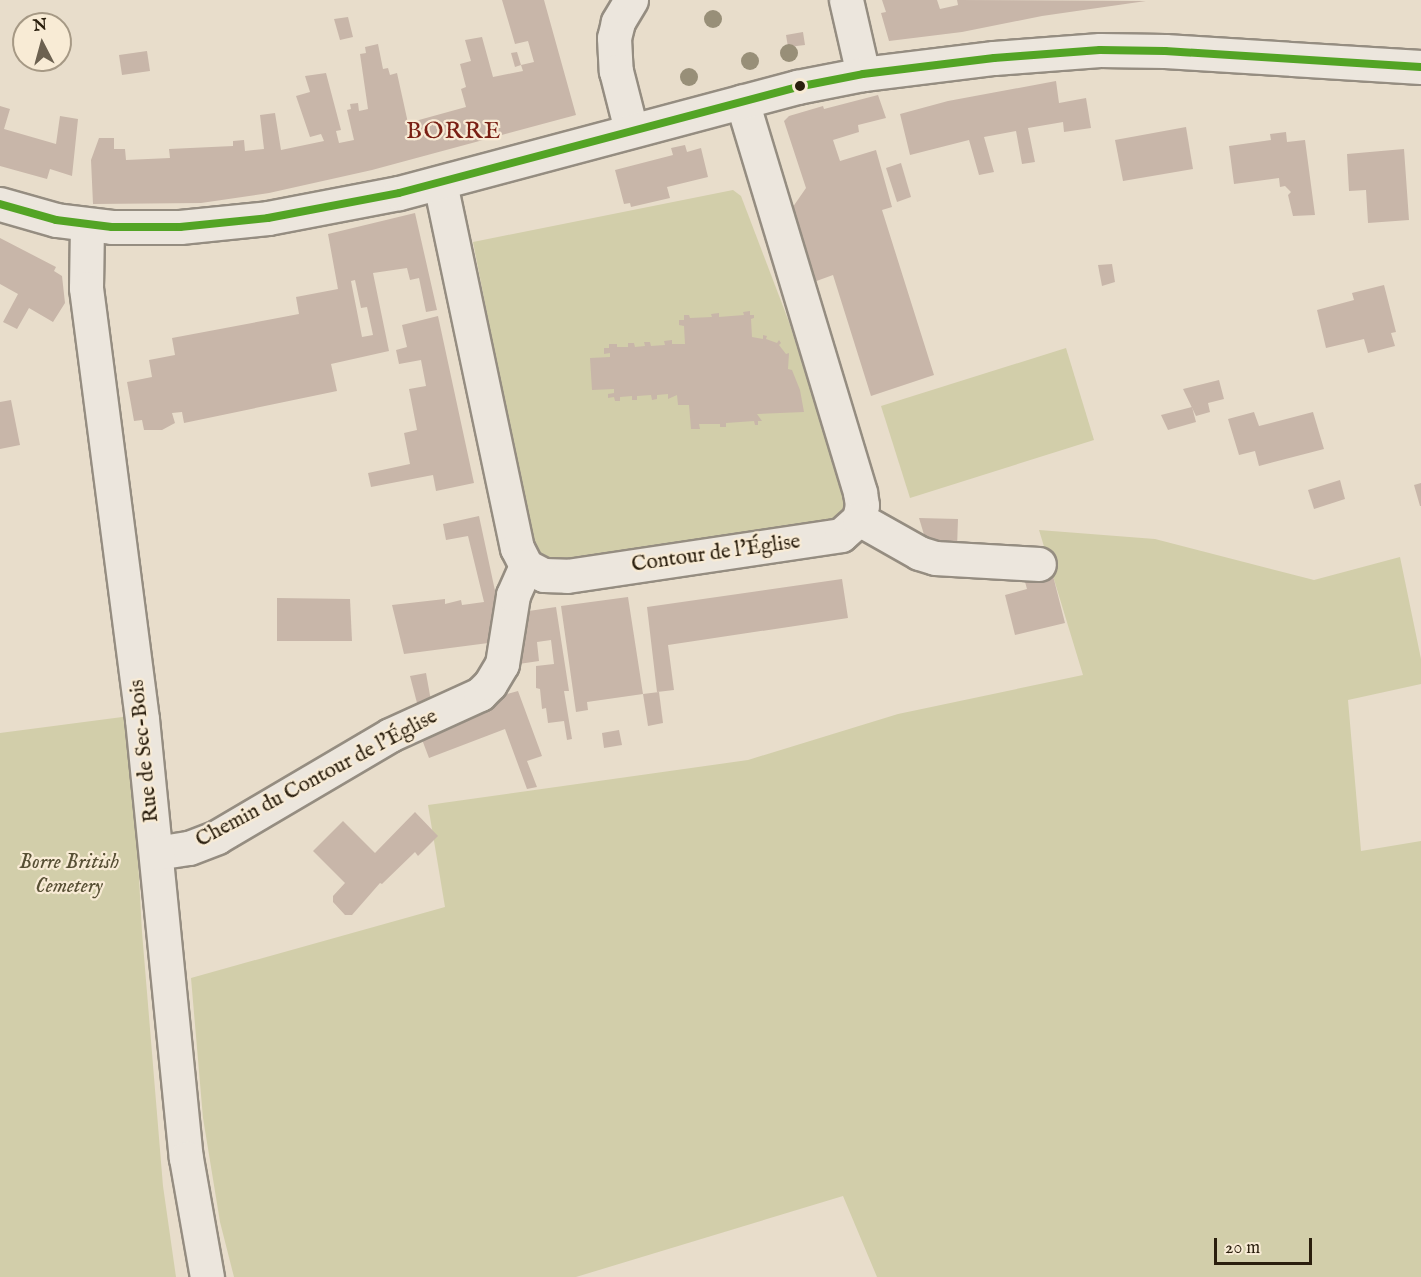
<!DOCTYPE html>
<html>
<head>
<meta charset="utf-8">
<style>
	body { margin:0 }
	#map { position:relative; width:1421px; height:1277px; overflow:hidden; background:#e8ddcb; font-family:"IM FELL English",serif }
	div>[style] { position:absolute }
	.green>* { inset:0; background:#d2ceaa }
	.building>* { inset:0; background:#c8b6a9 }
	.roads { filter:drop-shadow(2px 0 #958d81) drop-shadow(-2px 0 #958d81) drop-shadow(0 2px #958d81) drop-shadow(0 -2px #958d81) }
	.minor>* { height:33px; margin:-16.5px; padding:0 16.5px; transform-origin:16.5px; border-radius:16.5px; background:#ece6dd }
	.bus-1>* { height:8px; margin:-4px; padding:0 4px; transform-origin:4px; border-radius:4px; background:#53a425 }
	.trees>* { width:18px; height:18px; margin:-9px; border-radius:50%; background:#988f78 }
	.dots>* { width:16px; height:16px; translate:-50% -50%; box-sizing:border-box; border:3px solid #f8ebd5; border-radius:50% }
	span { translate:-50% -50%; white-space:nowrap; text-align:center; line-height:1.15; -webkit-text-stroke:4.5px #f8ebd5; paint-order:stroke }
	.street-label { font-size:21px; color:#2a1e0d }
	.park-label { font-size:21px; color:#574f34; font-style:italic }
	.quarter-label { font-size:24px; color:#7a1f14; letter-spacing:1.5px }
	.north { position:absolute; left:12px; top:12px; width:60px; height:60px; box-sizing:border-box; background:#f8ebd5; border:2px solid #a69985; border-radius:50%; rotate:354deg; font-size:16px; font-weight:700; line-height:24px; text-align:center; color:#2a1e0d }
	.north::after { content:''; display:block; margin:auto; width:21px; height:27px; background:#6c6150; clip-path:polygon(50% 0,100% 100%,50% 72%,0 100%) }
	.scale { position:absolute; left:1214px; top:1238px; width:98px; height:27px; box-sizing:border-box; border:3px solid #2a1e0d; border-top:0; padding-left:8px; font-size:18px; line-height:21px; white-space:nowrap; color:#2a1e0d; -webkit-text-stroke:4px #f8ebd5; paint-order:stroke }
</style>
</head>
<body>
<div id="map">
	<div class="green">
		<i style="clip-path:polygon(733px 190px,741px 196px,789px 322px,848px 506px,844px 514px,834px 521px,553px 565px,541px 560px,533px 549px,473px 242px)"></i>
		<i style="clip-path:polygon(1066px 348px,1094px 440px,910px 498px,881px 406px)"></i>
		<i style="clip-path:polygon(1039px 530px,1155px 539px,1314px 580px,1400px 557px,1421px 659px,1421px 684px,1348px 700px,1361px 851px,1421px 841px,1421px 1277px,877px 1277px,843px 1196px,576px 1277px,234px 1277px,220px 1222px,203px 1118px,191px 978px,445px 907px,428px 805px,748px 760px,898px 714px,1083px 675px)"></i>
		<i style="clip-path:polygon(130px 716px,142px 932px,163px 1186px,176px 1277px,0 1277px,0 733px)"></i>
	</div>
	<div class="building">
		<i style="clip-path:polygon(502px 0,544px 0,576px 115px,372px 170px,269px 193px,201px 203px,93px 204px,91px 160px,99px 138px,114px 138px,114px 149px,125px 149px,126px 160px,170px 158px,169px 149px,233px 146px,233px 141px,244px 140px,245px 151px,264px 149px,260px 115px,275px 113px,281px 150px,324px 141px,321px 134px,310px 137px,296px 96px,310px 92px,305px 76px,326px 73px,341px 130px,336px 131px,339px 143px,354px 140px,347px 110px,351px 109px,350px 104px,358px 103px,359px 111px,368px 109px,360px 54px,366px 53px,365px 47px,378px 44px,383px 69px,388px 68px,390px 75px,397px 73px,408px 123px,466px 107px,461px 89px,466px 87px,460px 64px,471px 61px,465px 40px,482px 37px,493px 77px,523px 71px,521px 65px,534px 62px,528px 41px,515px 44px)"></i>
		<i style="clip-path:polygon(882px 0,937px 0,940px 9px,958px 5px,957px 0,1146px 1px,1042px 16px,962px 32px,889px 41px,881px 13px,886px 12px)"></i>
		<i style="clip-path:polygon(348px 17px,353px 37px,340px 40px,334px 19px)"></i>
		<i style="clip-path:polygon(803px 32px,805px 45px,788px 47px,786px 35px)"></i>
		<i style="clip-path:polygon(147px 51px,150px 71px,122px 75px,119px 55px)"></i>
		<i style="clip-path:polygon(517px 52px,521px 65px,515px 67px,511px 53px)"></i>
		<i style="clip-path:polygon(1056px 81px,1059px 103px,1086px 98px,1091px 128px,1064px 132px,1063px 122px,1028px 128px,1035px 162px,1022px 164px,1016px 131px,984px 137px,994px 172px,979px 175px,969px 140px,910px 155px,900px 114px,948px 101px)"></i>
		<i style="clip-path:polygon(878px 95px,886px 118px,858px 125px,859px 132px,833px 140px,840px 161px,876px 150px,892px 207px,882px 210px,934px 375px,871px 396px,833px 275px,811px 283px,788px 214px,806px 188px,784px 121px,789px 116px,823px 106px,824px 109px)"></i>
		<i style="clip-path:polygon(0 106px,10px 109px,4px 129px,56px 144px,60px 116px,78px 119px,72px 176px,50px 169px,47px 179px,0 166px)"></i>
		<i style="clip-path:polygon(1186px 127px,1193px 169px,1123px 181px,1115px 140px)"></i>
		<i style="clip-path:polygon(1286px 132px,1287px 142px,1305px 140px,1315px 215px,1293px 216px,1288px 195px,1291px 192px,1285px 186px,1280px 187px,1279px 178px,1234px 184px,1229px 146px,1271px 140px,1270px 134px)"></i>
		<i style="clip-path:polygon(685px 145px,687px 152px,701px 148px,708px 177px,667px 187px,670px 198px,631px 207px,630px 203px,624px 204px,615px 170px,673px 155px,671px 148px)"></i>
		<i style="clip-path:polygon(1404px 149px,1409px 220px,1368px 223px,1366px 190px,1349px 191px,1347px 154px)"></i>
		<i style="clip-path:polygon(901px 163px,911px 197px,897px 202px,886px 168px)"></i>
		<i style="clip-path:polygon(evenodd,415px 213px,437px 310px,426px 312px,419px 278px,410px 280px,407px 268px,373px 273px,389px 351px,331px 364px,337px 391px,184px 423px,182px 412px,172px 413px,175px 423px,162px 430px,144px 430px,142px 420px,134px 421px,127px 382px,152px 377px,149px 360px,175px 355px,172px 338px,299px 314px,296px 297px,338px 289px,328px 234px,415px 213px,355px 280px,361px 308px,367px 307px,373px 335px,362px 337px,351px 281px,355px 280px)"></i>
		<i style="clip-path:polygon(0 238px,56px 267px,54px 271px,62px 276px,65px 303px,53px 322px,29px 308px,17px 329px,3px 322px,18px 294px,0 284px)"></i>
		<i style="clip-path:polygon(1112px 264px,1115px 282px,1102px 286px,1098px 265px)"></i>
		<i style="clip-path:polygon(1384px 285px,1396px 332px,1391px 333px,1395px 346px,1368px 353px,1364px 339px,1326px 348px,1317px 310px,1354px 300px,1352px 293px)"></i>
		<i style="clip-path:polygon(750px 311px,750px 315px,754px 315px,754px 318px,751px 319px,752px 337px,763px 339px,763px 335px,767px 336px,766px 339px,777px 343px,779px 340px,781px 343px,779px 345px,786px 354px,789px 353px,788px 369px,792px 370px,800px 390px,804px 412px,757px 414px,762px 421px,758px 421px,758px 425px,755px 425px,754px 421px,726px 423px,726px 427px,720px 427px,720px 424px,699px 424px,700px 429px,691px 429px,689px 405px,678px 405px,677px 395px,668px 399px,668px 394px,657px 395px,657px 399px,652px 400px,651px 395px,637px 396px,637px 400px,632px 400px,632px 396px,620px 397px,620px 401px,615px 401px,614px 397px,608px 398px,608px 394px,614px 393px,614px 389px,592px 390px,590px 358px,610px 357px,610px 353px,604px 354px,604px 348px,609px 348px,609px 344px,617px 344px,617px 347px,628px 347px,628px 343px,634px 343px,635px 347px,645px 346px,644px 342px,650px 342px,651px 346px,665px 345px,664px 341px,672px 340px,672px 344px,685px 344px,684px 326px,679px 325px,679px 320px,684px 320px,684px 315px,689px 315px,690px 318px,712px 317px,711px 314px,719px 313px,719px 317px,744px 315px,743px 312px)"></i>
		<i style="clip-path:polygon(438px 316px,474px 483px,436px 491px,433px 475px,371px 487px,368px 473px,410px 464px,404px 433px,417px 430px,409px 389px,426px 386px,421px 360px,399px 364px,396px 350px,407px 347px,402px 325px)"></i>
		<i style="clip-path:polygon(1219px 380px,1224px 399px,1208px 403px,1210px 412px,1196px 416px,1183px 389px)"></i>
		<i style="clip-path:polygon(11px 400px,20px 445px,0 449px,0 402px)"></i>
		<i style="clip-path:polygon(1192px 407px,1196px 422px,1168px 430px,1161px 415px)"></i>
		<i style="clip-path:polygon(1254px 412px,1259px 426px,1313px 412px,1324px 449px,1259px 466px,1255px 451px,1239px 455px,1228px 419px)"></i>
		<i style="clip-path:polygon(1340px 480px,1345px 499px,1314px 509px,1308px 490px)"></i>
		<i style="clip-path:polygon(1421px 483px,1421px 506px,1420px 506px,1414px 485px)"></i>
		<i style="clip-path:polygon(479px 516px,500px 614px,493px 615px,496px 642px,404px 654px,392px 605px,445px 599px,445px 604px,461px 600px,462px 605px,484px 602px,468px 536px,446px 540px,443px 524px)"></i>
		<i style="clip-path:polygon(919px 518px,958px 519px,957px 548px,928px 548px)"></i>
		<i style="clip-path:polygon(1022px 571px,1052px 572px,1065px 623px,1015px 635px,1005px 595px,1027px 589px)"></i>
		<i style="clip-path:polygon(842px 579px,848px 618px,668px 645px,674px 690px,657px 692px,647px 607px)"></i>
		<i style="clip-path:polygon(628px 597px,643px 694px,587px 702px,588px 710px,576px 712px,561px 606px)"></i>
		<i style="clip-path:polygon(277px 598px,350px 599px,352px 641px,277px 641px)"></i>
		<i style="clip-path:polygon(556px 607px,569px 691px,564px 691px,572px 739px,567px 740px,564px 721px,548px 723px,546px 708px,542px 709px,540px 689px,536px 688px,536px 666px,554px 664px,551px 640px,537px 642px,539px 661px,512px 665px,515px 613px)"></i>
		<i style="clip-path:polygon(426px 673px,431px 701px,417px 703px,410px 676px)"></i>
		<i style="clip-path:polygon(518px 691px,542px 756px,527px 761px,537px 787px,527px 789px,505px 729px,429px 758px,418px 729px,493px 698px)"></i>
		<i style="clip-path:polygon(659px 692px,663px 723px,648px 726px,643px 694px)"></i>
		<i style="clip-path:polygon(619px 730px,622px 745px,604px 748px,602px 733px)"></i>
		<i style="clip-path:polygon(415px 812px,438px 836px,418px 856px,415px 852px,382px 884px,380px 883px,352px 915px,345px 915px,333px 902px,333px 896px,345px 883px,313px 851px,343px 821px,375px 853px)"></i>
	</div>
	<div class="roads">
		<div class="minor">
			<i style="left:631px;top:0;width:26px;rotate:121deg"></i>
			<i style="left:618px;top:22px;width:16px;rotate:104deg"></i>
			<i style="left:614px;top:38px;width:33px;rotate:87deg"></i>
			<i style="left:616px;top:71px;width:61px;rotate:75.7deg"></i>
			<i style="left:846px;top:0;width:76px;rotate:77.1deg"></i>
			<i style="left:440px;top:183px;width:373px;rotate:78.1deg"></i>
			<i style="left:517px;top:548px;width:20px;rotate:63deg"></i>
			<i style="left:526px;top:566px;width:20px;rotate:27deg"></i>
			<i style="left:544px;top:575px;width:23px;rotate:2deg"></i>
			<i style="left:567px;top:576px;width:277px;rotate:-8.5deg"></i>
			<i style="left:841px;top:535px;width:24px;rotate:-42deg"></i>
			<i style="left:859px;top:519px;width:14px;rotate:-78deg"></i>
			<i style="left:862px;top:505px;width:13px;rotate:-99deg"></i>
			<i style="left:860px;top:492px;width:408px;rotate:-106.8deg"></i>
			<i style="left:0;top:204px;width:58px;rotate:15.9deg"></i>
			<i style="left:56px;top:220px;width:56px;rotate:7.1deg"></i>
			<i style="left:112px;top:227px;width:68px"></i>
			<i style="left:180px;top:227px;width:88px;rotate:-5.8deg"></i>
			<i style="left:268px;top:218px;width:133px;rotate:-10.8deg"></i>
			<i style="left:399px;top:193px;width:412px;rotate:-14.9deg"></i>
			<i style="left:797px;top:87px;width:67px;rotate:-11.1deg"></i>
			<i style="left:863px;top:74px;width:132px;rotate:-7deg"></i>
			<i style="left:994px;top:58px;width:106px;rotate:-4.3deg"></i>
			<i style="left:1100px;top:50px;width:65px;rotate:0.9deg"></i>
			<i style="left:1165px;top:51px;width:256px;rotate:3.6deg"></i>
			<i style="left:87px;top:225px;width:63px;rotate:90.9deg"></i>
			<i style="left:86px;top:288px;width:435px;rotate:82.6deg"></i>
			<i style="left:142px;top:719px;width:441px;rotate:84.3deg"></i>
			<i style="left:186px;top:1158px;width:121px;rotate:80deg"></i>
			<i style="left:859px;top:519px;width:69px;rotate:29.5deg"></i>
			<i style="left:919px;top:553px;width:17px;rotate:17deg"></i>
			<i style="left:935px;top:558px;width:104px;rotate:3.3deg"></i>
			<i style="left:156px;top:853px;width:33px;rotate:-9deg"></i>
			<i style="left:189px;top:848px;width:30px;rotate:-21deg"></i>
			<i style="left:217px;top:837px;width:201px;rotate:-30.5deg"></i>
			<i style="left:390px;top:735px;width:99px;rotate:-24.5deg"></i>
			<i style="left:480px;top:694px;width:14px;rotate:-45deg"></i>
			<i style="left:490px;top:684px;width:23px;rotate:-59deg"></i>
			<i style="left:502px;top:664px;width:70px;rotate:-80.9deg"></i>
			<i style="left:513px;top:595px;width:32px;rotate:-66deg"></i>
		</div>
	</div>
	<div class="bus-1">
		<i style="left:0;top:204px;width:58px;rotate:15.9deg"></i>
		<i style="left:56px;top:220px;width:56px;rotate:7.1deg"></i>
		<i style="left:112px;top:227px;width:68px"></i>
		<i style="left:180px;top:227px;width:88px;rotate:-5.8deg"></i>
		<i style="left:268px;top:218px;width:133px;rotate:-10.8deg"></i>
		<i style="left:399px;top:193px;width:412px;rotate:-14.9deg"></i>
		<i style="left:797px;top:87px;width:67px;rotate:-11.1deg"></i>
		<i style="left:863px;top:74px;width:132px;rotate:-7deg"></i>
		<i style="left:994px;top:58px;width:106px;rotate:-4.3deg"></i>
		<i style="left:1100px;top:50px;width:65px;rotate:0.9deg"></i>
		<i style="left:1165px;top:51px;width:256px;rotate:3.6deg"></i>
	</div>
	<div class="trees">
		<i style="left:713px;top:19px"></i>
		<i style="left:789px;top:53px"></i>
		<i style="left:750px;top:61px"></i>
		<i style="left:689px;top:77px"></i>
	</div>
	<div class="dots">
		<i style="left:800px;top:86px;background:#2a1e0d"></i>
	</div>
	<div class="street-label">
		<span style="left:716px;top:554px;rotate:-8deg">Contour de l'Église</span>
		<span style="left:145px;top:751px;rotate:-96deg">Rue de Sec-Bois</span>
		<span style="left:317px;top:779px;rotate:-28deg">Chemin du Contour de l'Église</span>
	</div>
	<div class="park-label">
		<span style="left:69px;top:875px">Borre British<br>Cemetery</span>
	</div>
	<div class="quarter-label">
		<span style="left:454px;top:132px">BORRE</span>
	</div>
	<div class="north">N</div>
	<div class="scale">20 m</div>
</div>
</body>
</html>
